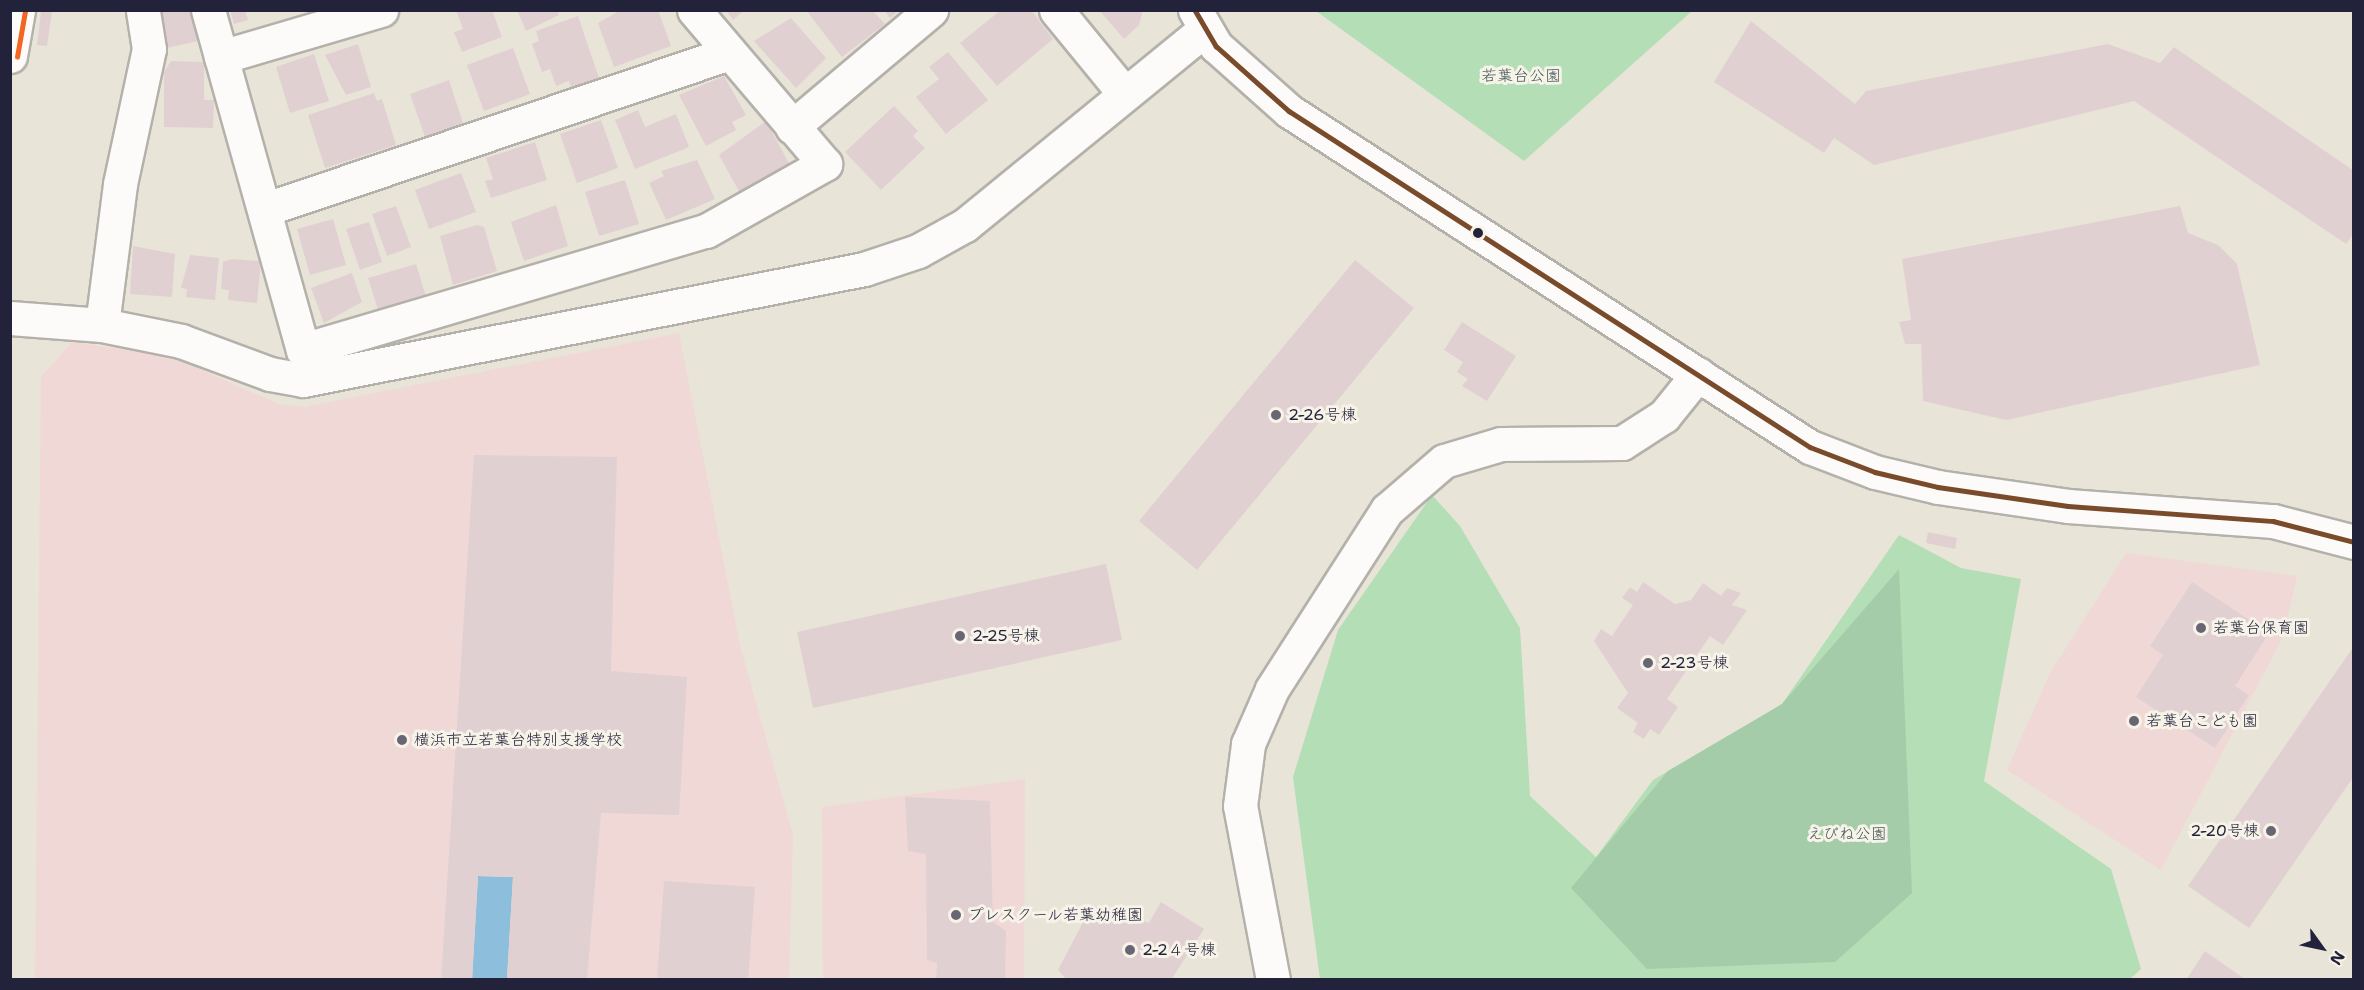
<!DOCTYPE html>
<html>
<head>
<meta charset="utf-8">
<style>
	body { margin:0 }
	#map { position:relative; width:2364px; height:990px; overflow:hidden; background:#e9e4d8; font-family:"Shantell Sans","Klee One",sans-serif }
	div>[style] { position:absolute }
	.built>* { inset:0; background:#f0d8d7 }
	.green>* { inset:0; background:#b4deb5 }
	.forest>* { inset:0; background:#a5cca8 }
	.water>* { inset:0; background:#8dbfdc }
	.building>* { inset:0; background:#e1d0d2 }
	.roads { filter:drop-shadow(2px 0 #b4b1ab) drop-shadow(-2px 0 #b4b1ab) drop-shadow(0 2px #b4b1ab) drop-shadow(0 -2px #b4b1ab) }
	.minor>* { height:33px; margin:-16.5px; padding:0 16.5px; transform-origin:16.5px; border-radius:16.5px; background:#fcfbf9 }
	.bus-1>* { height:4.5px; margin:-2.25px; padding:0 2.25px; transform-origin:2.25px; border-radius:2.25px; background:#7a4b2a }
	.bus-2>* { height:4.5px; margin:-2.25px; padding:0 2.25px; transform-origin:2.25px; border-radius:2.25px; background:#f26522 }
	.dots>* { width:16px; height:16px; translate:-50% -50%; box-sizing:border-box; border:3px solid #f7f3e8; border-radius:50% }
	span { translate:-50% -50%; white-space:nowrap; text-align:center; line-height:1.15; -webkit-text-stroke:6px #f7f3e8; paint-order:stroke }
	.park-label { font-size:16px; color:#415957 }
	.poi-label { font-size:16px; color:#22223b }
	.left { translate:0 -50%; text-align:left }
	.right { translate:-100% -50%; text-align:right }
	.frame { position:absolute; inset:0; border:12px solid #22223b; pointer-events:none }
	.north { position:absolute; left:2292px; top:918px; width:60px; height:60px; -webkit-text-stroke:4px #f7f3e8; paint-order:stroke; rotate:123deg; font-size:16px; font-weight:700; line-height:24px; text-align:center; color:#22223b }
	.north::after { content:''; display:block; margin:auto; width:21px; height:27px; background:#22223b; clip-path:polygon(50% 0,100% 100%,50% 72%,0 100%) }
</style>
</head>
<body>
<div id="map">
	<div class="built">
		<i style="clip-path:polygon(679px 333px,740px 645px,793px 835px,789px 979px,35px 980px,41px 377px,72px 342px,170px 356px,278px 404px,304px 407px)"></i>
		<i style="clip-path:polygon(2126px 553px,2297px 576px,2283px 637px,2161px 870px,2007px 770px,2050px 673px)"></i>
		<i style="clip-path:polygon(1025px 779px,1024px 979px,823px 979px,822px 807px)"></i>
	</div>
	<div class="green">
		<i style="clip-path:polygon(1316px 11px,1692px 11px,1524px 161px)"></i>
		<i style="clip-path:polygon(1432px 495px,1460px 526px,1520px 628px,1530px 796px,1596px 857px,1653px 780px,1782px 704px,1899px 535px,1961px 568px,2021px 579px,1984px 781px,2111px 869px,2141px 969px,2129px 980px,1320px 979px,1293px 777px,1338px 630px)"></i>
	</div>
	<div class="forest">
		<i style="clip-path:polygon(1899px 569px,1912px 893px,1835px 962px,1647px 969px,1571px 888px,1668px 771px,1782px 704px)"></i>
	</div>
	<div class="water">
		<i style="clip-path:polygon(478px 876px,513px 877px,507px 979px,472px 980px)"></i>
	</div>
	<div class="building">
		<i style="clip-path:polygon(191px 10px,198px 41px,167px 48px,159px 12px)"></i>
		<i style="clip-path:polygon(230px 10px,245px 10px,248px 20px,234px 24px)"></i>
		<i style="clip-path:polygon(456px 10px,492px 10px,502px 37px,462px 52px,454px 32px,463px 29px)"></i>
		<i style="clip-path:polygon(517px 10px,557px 10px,559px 15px,526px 31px)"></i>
		<i style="clip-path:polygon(621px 10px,658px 10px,671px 46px,614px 67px,598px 23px)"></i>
		<i style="clip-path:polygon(726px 10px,745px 10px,733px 20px)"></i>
		<i style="clip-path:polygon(806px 10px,872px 10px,885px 24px,842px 57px)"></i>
		<i style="clip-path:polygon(884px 10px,899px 10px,890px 18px)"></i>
		<i style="clip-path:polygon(1001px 10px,1031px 10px,1053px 39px,997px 86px,960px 43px)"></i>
		<i style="clip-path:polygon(1099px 10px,1143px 10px,1139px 25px,1124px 39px)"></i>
		<i style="clip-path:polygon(41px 11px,52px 12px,47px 46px,37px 45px)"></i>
		<i style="clip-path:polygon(578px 16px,599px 78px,571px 88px,569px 81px,556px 86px,550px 69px,542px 72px,532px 44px,539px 41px,536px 31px)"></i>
		<i style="clip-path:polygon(791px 18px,826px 58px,796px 88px,754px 41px)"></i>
		<i style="clip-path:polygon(1751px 21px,1855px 104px,1866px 91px,2108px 44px,2160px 63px,2174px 47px,2354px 171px,2354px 233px,2346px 244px,2134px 101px,1874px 165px,1834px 138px,1824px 153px,1714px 82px)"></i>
		<i style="clip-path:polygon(358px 44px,371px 87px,346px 95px,325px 55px)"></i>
		<i style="clip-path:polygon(513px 48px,530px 94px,484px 111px,467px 65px)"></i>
		<i style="clip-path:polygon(948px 52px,988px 100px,946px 134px,916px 97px,939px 79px,929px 67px)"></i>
		<i style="clip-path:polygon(314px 54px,329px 101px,290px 113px,276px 67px)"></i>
		<i style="clip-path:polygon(171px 61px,204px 62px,204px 100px,214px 100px,213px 128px,164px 127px,164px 72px)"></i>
		<i style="clip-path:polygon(724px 76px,746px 115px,732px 122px,736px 130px,706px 146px,679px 95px)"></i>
		<i style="clip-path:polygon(449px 80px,463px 123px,425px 137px,410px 94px)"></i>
		<i style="clip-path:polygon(374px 93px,377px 101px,382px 99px,396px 145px,325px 168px,308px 115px)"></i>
		<i style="clip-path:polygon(894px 106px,918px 131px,913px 136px,925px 148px,881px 190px,845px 152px)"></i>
		<i style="clip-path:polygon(638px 110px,645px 127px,676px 114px,689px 147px,635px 169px,615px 120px)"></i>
		<i style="clip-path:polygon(601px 120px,618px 168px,577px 183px,560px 134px)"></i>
		<i style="clip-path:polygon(766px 121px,790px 165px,740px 193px,719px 155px)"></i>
		<i style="clip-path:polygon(535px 142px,547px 180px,491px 198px,485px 181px,493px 179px,486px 158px)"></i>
		<i style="clip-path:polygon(697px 160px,715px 199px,666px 220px,649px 183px,664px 176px,661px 171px)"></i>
		<i style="clip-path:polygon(461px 173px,476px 212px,429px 229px,415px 190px)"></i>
		<i style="clip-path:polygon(625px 180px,639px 224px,599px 236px,585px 192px)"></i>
		<i style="clip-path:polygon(556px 205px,568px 246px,524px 261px,511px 222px)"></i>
		<i style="clip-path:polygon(396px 206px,411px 247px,387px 256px,372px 214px)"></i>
		<i style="clip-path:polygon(2180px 206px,2188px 233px,2218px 245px,2237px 264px,2260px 365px,2006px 420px,1923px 401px,1921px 344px,1905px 344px,1899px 322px,1911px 320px,1902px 259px)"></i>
		<i style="clip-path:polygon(333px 219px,346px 265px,310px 275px,297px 229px)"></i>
		<i style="clip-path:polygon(369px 222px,382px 262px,360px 270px,346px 229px)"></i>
		<i style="clip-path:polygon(477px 225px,484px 227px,497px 271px,453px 285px,440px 236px)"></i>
		<i style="clip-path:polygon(133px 246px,175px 254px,172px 297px,130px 294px)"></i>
		<i style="clip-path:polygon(190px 255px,219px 258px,215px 300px,186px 297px,187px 289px,181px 288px)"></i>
		<i style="clip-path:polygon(232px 259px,261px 261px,257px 303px,228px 300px,229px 290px,221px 289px,223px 262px)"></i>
		<i style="clip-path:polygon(1355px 260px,1414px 308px,1197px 570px,1139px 521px)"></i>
		<i style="clip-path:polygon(416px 264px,426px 296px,378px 310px,368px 278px)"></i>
		<i style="clip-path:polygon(352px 273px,362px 302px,324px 323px,311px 288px)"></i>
		<i style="clip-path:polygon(1462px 322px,1516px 356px,1487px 401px,1462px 386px,1468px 379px,1457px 372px,1463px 362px,1444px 350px)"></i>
		<i style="clip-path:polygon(474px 455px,617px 457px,611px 671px,687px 677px,679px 815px,601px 813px,587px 980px,507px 980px,513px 877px,478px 876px,472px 980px,441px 980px)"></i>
		<i style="clip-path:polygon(1928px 532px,1957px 538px,1955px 549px,1926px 543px)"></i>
		<i style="clip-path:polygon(1106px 564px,1122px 640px,813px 708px,797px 632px)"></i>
		<i style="clip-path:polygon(1643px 582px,1675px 604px,1691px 600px,1703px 583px,1721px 596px,1727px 588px,1741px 593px,1732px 605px,1747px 610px,1723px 645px,1710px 636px,1667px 699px,1678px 707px,1659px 735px,1650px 729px,1644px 739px,1633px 732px,1638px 723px,1617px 708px,1628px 693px,1594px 641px,1601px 629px,1612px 636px,1633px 605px,1622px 598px,1630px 587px,1637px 592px)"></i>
		<i style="clip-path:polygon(2192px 582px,2269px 633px,2235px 686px,2249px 695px,2215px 748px,2136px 697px,2163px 655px,2150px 646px)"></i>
		<i style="clip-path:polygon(2354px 646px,2354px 776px,2249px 928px,2188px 886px)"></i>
		<i style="clip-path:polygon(905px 797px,990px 801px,993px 922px,1006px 931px,1005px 980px,936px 980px,937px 963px,927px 960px,926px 854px,908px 851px)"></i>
		<i style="clip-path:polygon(664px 881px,755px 887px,748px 980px,657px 980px)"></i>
		<i style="clip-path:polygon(1161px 902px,1204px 929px,1171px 980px,1067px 980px,1058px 970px,1092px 905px,1149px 923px)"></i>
		<i style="clip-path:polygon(2205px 951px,2246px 980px,2186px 980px)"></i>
	</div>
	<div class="roads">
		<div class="minor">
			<i style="left:208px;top:10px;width:353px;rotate:74.4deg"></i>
			<i style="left:303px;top:350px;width:420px;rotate:-16.5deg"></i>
			<i style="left:706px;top:231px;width:137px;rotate:-29.4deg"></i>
			<i style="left:825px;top:164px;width:202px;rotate:-130.4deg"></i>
			<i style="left:1056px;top:10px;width:107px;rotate:50.7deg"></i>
			<i style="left:1195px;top:10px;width:42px;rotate:59.7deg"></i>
			<i style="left:1216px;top:46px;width:98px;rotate:41.7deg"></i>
			<i style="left:1289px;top:111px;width:620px;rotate:32.82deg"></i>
			<i style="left:1810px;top:447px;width:70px;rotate:21deg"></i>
			<i style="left:1875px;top:472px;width:65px;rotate:13.4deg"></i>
			<i style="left:1938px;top:487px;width:131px;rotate:8.3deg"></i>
			<i style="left:2068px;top:506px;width:206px;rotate:4.2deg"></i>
			<i style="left:2273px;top:521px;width:84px;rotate:14.5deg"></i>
			<i style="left:10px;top:56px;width:47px;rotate:-80.1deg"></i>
			<i style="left:221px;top:57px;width:167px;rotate:-16.4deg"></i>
			<i style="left:792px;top:127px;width:182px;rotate:-40.1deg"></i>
			<i style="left:266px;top:209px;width:489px;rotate:-18.6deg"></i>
			<i style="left:10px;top:318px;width:92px;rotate:4.4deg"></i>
			<i style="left:102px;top:325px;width:81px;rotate:11.4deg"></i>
			<i style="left:181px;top:341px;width:95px;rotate:20.3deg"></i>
			<i style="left:270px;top:374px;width:34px;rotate:10deg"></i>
			<i style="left:303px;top:380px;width:572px;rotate:-11.19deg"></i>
			<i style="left:864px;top:269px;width:57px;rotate:-18.4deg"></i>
			<i style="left:918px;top:251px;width:54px;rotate:-29deg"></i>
			<i style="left:965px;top:225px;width:308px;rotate:-39.2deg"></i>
			<i style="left:102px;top:325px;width:142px;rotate:-82.7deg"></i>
			<i style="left:120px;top:184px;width:138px;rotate:-77.9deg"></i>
			<i style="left:149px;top:49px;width:39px;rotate:-99deg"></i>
			<i style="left:1273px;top:980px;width:177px;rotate:-100.7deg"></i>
			<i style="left:1240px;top:806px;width:63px;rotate:-82.6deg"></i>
			<i style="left:1248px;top:744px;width:60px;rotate:-66.4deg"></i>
			<i style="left:1272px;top:689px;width:213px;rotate:-57.3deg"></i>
			<i style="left:1387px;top:510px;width:75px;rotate:-40.7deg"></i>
			<i style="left:1444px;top:461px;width:59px;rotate:-16.6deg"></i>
			<i style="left:1501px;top:444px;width:121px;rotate:-0.5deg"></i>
			<i style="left:1622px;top:443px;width:50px;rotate:-32.7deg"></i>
			<i style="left:1664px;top:416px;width:54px;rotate:-51deg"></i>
		</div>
	</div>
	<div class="bus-1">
		<i style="left:1195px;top:10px;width:42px;rotate:59.7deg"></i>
		<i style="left:1216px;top:46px;width:98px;rotate:41.7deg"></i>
		<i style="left:1289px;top:111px;width:620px;rotate:32.82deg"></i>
		<i style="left:1810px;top:447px;width:70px;rotate:21deg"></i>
		<i style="left:1875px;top:472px;width:65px;rotate:13.4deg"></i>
		<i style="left:1938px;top:487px;width:131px;rotate:8.3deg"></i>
		<i style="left:2068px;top:506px;width:206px;rotate:4.2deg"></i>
		<i style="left:2273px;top:521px;width:84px;rotate:14.5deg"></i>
	</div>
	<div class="bus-2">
		<i style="left:17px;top:57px;width:47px;rotate:-80.1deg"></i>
	</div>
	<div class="dots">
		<i style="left:1478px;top:233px;background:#22223b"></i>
		<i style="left:1276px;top:415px;background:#686672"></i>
		<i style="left:2201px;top:628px;background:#686672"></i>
		<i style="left:960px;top:636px;background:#686672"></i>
		<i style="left:1648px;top:663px;background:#686672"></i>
		<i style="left:2134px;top:721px;background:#686672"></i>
		<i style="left:402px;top:740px;background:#686672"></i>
		<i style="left:2271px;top:831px;background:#686672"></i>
		<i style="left:956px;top:915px;background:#686672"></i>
		<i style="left:1130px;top:950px;background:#686672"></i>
	</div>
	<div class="park-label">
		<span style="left:1521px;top:76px">若葉台公園</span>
		<span style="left:1847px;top:834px">えびね公園</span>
	</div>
	<div class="poi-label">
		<span class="left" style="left:1288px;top:415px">2-26号棟</span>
		<span class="left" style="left:2213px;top:628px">若葉台保育園</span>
		<span class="left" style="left:972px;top:636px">2-25号棟</span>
		<span class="left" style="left:1660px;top:663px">2-23号棟</span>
		<span class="left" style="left:2146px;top:721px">若葉台こども園</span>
		<span class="left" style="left:414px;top:740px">横浜市立若葉台特別支援学校</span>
		<span class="right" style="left:2259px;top:831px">2-20号棟</span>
		<span class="left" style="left:968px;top:915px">プレスクール若葉幼稚園</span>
		<span class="left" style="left:1142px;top:950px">2-2４号棟</span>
	</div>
	<div class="frame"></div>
	<div class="north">N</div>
</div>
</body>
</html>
